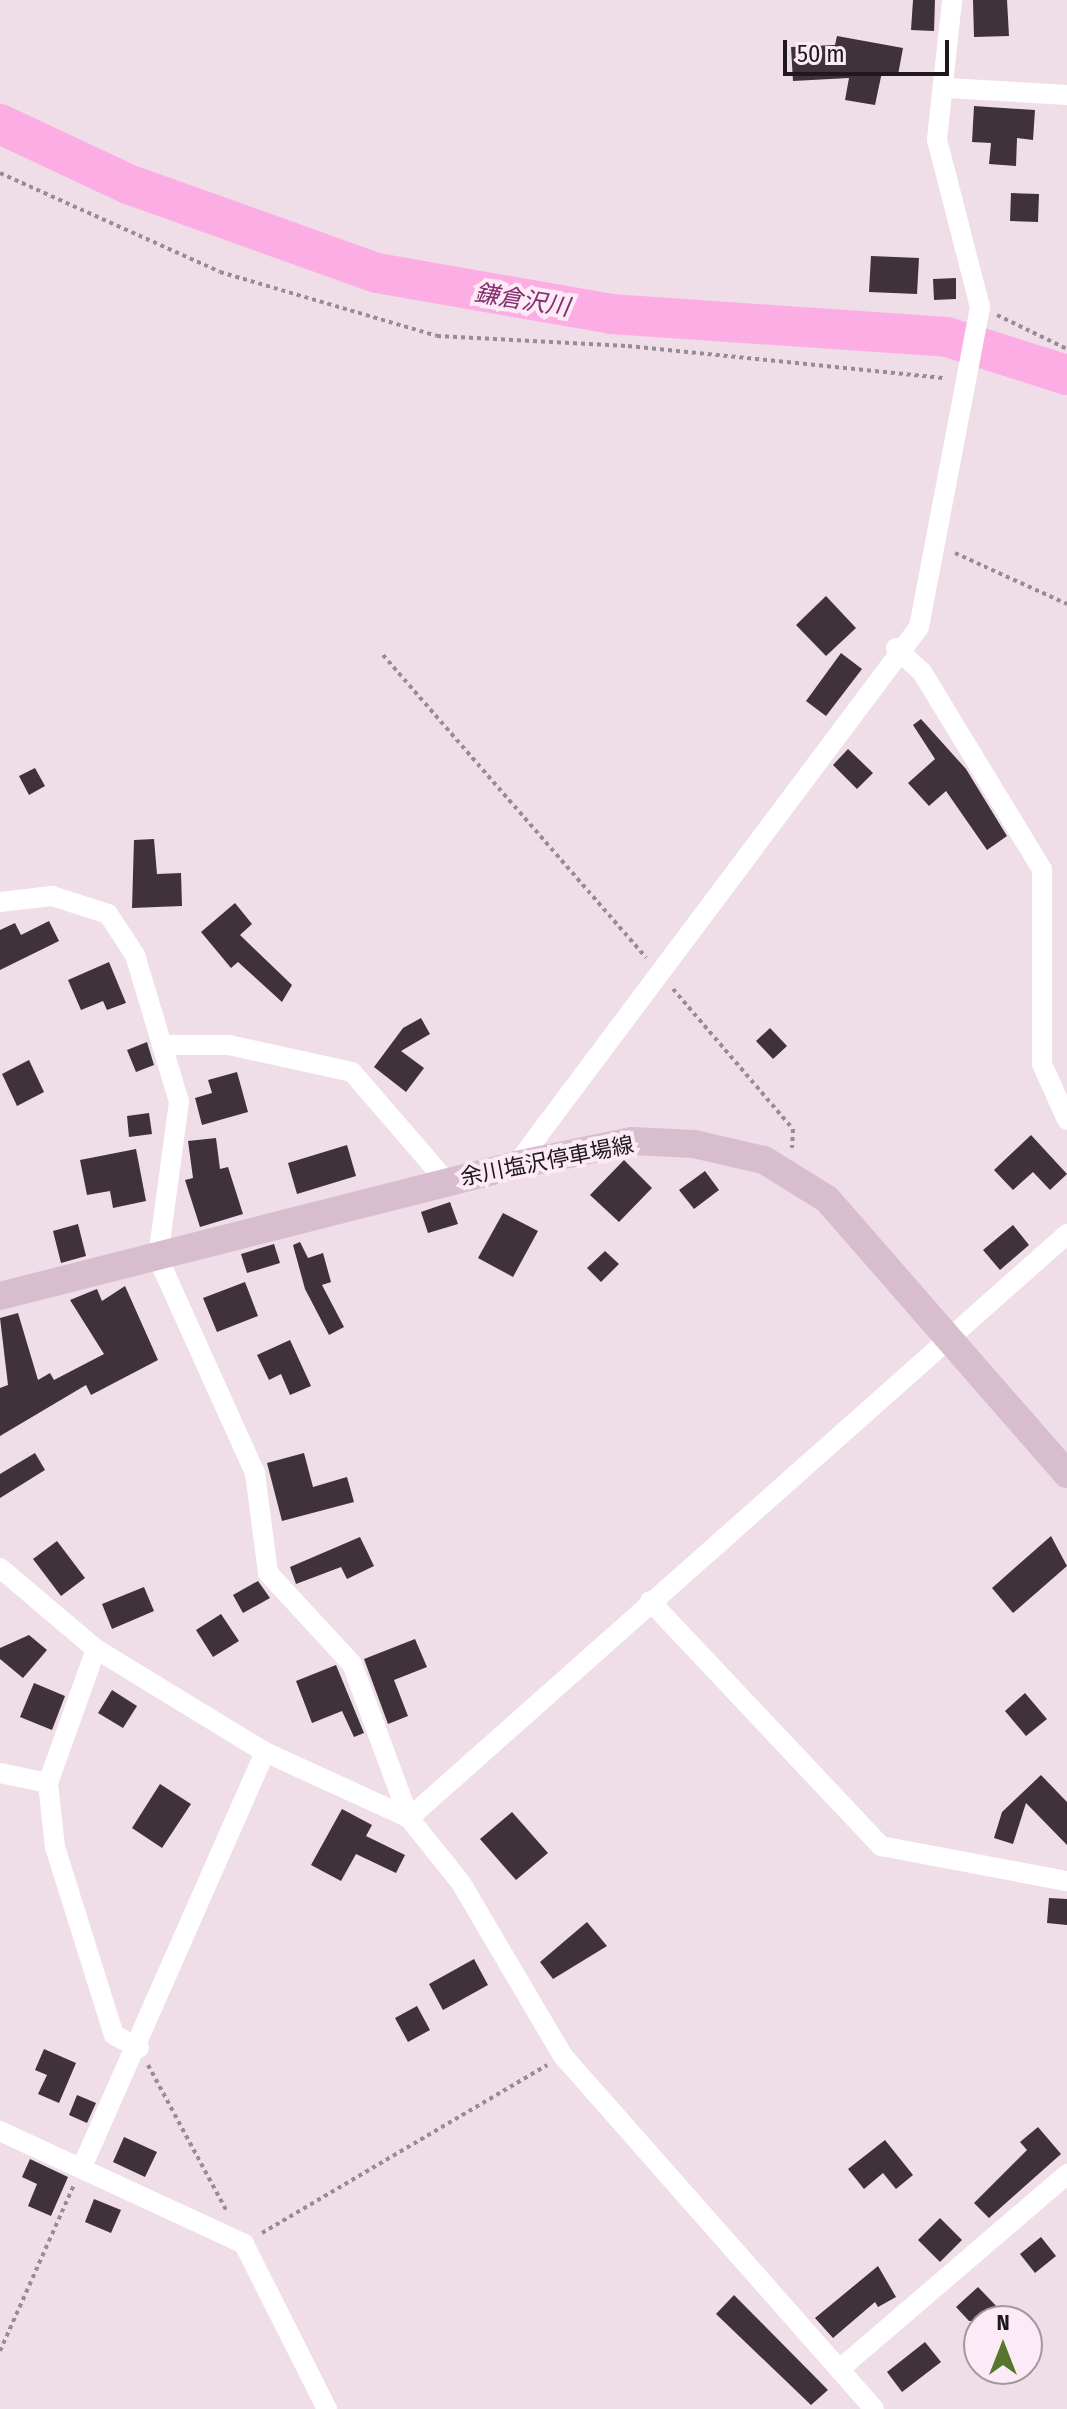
<!DOCTYPE html>
<html>
<head>
<meta charset="utf-8">
<style>
	body { margin:0 }
	#map { position:relative; width:1067px; height:2409px; overflow:hidden; background:#efdde8; font-family:"Fira Sans Condensed","Noto Sans JP",sans-serif }
	div>[style] { position:absolute }
	.river>* { height:40px; margin:-20px; padding:0 20px; transform-origin:20px; border-radius:20px; background:#fcaee4 }
	.building>* { inset:0; background:#3f323b }
	.path>* { height:4px; margin-top:-2px; transform-origin:0; background:repeating-linear-gradient(90deg,#988b93 0 4px,transparent 0 8px) }
	.minor>* { height:20px; margin:-10px; padding:0 10px; transform-origin:10px; border-radius:10px; background:#fff }
	.secondary>* { height:28px; margin:-14px; padding:0 14px; transform-origin:14px; border-radius:14px; background:#d8bdcf }
	span { translate:-50% -50%; white-space:nowrap; text-align:center; line-height:1.15; -webkit-text-stroke:8px #fceaf6; paint-order:stroke }
	.street-label { font-size:22px; color:#1f191d }
	.water-label { font-size:24px; color:#862e70; font-style:italic }
	.north { position:absolute; left:963px; top:2305px; width:80px; height:80px; box-sizing:border-box; background:#fceaf6; border:2px solid #a4969f; border-radius:50%; rotate:0deg; font-size:22px; font-weight:700; line-height:32px; text-align:center; color:#1f191d }
	.north::after { content:''; display:block; margin:auto; width:28px; height:36px; background:#57762c; clip-path:polygon(50% 0,100% 100%,50% 72%,0 100%) }
	.scale { position:absolute; left:783px; top:40px; width:166px; height:36px; box-sizing:border-box; border:4px solid #1f191d; border-top:0; padding-left:10px; font-size:24px; line-height:28px; white-space:nowrap; color:#1f191d; -webkit-text-stroke:6px #fceaf6; paint-order:stroke }
</style>
</head>
<body>
<div id="map">
	<div class="river">
		<i style="left:0;top:124px;width:141px;rotate:25.1deg"></i>
		<i style="left:128px;top:184px;width:264px;rotate:19.7deg"></i>
		<i style="left:377px;top:273px;width:238px;rotate:9.9deg"></i>
		<i style="left:611px;top:314px;width:337px;rotate:3.9deg"></i>
		<i style="left:947px;top:337px;width:126px;rotate:17.6deg"></i>
	</div>
	<div class="building">
		<i style="clip-path:polygon(913px 0,935px 0,934px 31px,911px 30px)"></i>
		<i style="clip-path:polygon(973px 0,1007px 0,1009px 36px,974px 37px)"></i>
		<i style="clip-path:polygon(837px 36px,903px 48px,898px 75px,882px 72px,875px 105px,845px 100px,849px 78px,793px 81px,791px 47px,835px 45px)"></i>
		<i style="clip-path:polygon(974px 106px,1035px 110px,1033px 140px,1017px 138px,1016px 166px,989px 164px,991px 143px,972px 142px)"></i>
		<i style="clip-path:polygon(1011px 193px,1039px 194px,1038px 222px,1010px 221px)"></i>
		<i style="clip-path:polygon(871px 256px,919px 258px,917px 294px,869px 292px)"></i>
		<i style="clip-path:polygon(956px 278px,956px 299px,934px 300px,933px 279px)"></i>
		<i style="clip-path:polygon(826px 596px,856px 628px,826px 656px,796px 625px)"></i>
		<i style="clip-path:polygon(841px 653px,862px 669px,826px 716px,806px 701px)"></i>
		<i style="clip-path:polygon(921px 719px,966px 769px,1007px 836px,987px 850px,946px 791px,929px 806px,908px 783px,935px 759px,913px 725px)"></i>
		<i style="clip-path:polygon(848px 749px,873px 773px,857px 789px,833px 765px)"></i>
		<i style="clip-path:polygon(35px 768px,45px 786px,29px 795px,19px 776px)"></i>
		<i style="clip-path:polygon(154px 839px,157px 874px,181px 873px,182px 906px,132px 908px,134px 840px)"></i>
		<i style="clip-path:polygon(235px 903px,252px 924px,240px 935px,292px 985px,282px 1002px,238px 962px,231px 968px,201px 932px)"></i>
		<i style="clip-path:polygon(49px 921px,59px 941px,0 970px,0 930px,15px 923px,21px 935px)"></i>
		<i style="clip-path:polygon(109px 962px,126px 1003px,107px 1010px,103px 1001px,81px 1010px,68px 980px)"></i>
		<i style="clip-path:polygon(421px 1018px,430px 1034px,401px 1051px,424px 1068px,406px 1092px,374px 1067px,403px 1028px)"></i>
		<i style="clip-path:polygon(770px 1028px,787px 1046px,773px 1059px,756px 1041px)"></i>
		<i style="clip-path:polygon(147px 1042px,154px 1065px,136px 1072px,127px 1050px)"></i>
		<i style="clip-path:polygon(29px 1060px,44px 1092px,17px 1106px,2px 1074px)"></i>
		<i style="clip-path:polygon(237px 1072px,248px 1112px,202px 1125px,195px 1098px,212px 1093px,208px 1080px)"></i>
		<i style="clip-path:polygon(149px 1113px,152px 1134px,129px 1137px,127px 1116px)"></i>
		<i style="clip-path:polygon(1031px 1135px,1067px 1174px,1050px 1190px,1033px 1172px,1013px 1190px,994px 1170px)"></i>
		<i style="clip-path:polygon(216px 1138px,220px 1169px,228px 1167px,243px 1214px,200px 1227px,185px 1180px,193px 1178px,188px 1141px)"></i>
		<i style="clip-path:polygon(347px 1145px,356px 1176px,297px 1194px,288px 1163px)"></i>
		<i style="clip-path:polygon(136px 1149px,146px 1201px,113px 1208px,110px 1191px,87px 1195px,80px 1160px)"></i>
		<i style="clip-path:polygon(624px 1160px,652px 1188px,619px 1222px,590px 1195px)"></i>
		<i style="clip-path:polygon(705px 1171px,719px 1190px,694px 1209px,679px 1190px)"></i>
		<i style="clip-path:polygon(450px 1202px,458px 1224px,428px 1233px,421px 1212px)"></i>
		<i style="clip-path:polygon(503px 1213px,538px 1231px,513px 1277px,478px 1258px)"></i>
		<i style="clip-path:polygon(78px 1224px,86px 1256px,61px 1263px,53px 1231px)"></i>
		<i style="clip-path:polygon(1013px 1225px,1029px 1245px,1000px 1270px,983px 1250px)"></i>
		<i style="clip-path:polygon(300px 1242px,308px 1258px,323px 1253px,331px 1282px,322px 1285px,344px 1327px,329px 1335px,305px 1289px,293px 1245px)"></i>
		<i style="clip-path:polygon(274px 1244px,280px 1263px,247px 1273px,241px 1254px)"></i>
		<i style="clip-path:polygon(605px 1251px,619px 1264px,601px 1282px,587px 1268px)"></i>
		<i style="clip-path:polygon(245px 1282px,258px 1316px,217px 1332px,203px 1298px)"></i>
		<i style="clip-path:polygon(125px 1286px,158px 1360px,91px 1395px,86px 1385px,0 1436px,0 1388px,8px 1385px,0 1318px,18px 1313px,38px 1380px,50px 1373px,54px 1380px,104px 1354px,70px 1300px,97px 1289px,102px 1301px)"></i>
		<i style="clip-path:polygon(290px 1340px,311px 1386px,290px 1395px,281px 1374px,269px 1380px,257px 1355px)"></i>
		<i style="clip-path:polygon(35px 1453px,45px 1470px,0 1498px,0 1474px)"></i>
		<i style="clip-path:polygon(304px 1453px,313px 1487px,347px 1477px,354px 1502px,282px 1521px,267px 1463px)"></i>
		<i style="clip-path:polygon(1051px 1536px,1067px 1566px,1013px 1613px,992px 1588px)"></i>
		<i style="clip-path:polygon(360px 1537px,374px 1566px,347px 1579px,341px 1567px,296px 1584px,290px 1567px)"></i>
		<i style="clip-path:polygon(57px 1541px,85px 1578px,61px 1596px,33px 1559px)"></i>
		<i style="clip-path:polygon(258px 1581px,270px 1598px,243px 1613px,233px 1595px)"></i>
		<i style="clip-path:polygon(144px 1587px,154px 1611px,112px 1629px,102px 1604px)"></i>
		<i style="clip-path:polygon(221px 1614px,239px 1641px,213px 1657px,196px 1630px)"></i>
		<i style="clip-path:polygon(29px 1635px,47px 1650px,23px 1678px,0 1659px,0 1648px)"></i>
		<i style="clip-path:polygon(415px 1639px,427px 1667px,394px 1680px,408px 1716px,388px 1724px,364px 1659px)"></i>
		<i style="clip-path:polygon(336px 1665px,364px 1733px,354px 1737px,342px 1711px,312px 1723px,296px 1681px)"></i>
		<i style="clip-path:polygon(34px 1683px,65px 1696px,52px 1730px,20px 1717px)"></i>
		<i style="clip-path:polygon(112px 1690px,137px 1706px,123px 1728px,98px 1713px)"></i>
		<i style="clip-path:polygon(1025px 1693px,1047px 1719px,1026px 1736px,1005px 1711px)"></i>
		<i style="clip-path:polygon(1041px 1775px,1067px 1802px,1067px 1845px,1026px 1803px,1013px 1844px,994px 1838px,1002px 1812px)"></i>
		<i style="clip-path:polygon(160px 1784px,191px 1804px,162px 1848px,132px 1828px)"></i>
		<i style="clip-path:polygon(342px 1809px,372px 1825px,366px 1836px,405px 1855px,396px 1873px,356px 1854px,341px 1881px,311px 1865px)"></i>
		<i style="clip-path:polygon(512px 1812px,548px 1853px,516px 1880px,480px 1839px)"></i>
		<i style="clip-path:polygon(1049px 1898px,1067px 1899px,1067px 1925px,1047px 1923px)"></i>
		<i style="clip-path:polygon(587px 1922px,607px 1946px,553px 1979px,540px 1962px)"></i>
		<i style="clip-path:polygon(474px 1959px,488px 1985px,443px 2010px,429px 1984px)"></i>
		<i style="clip-path:polygon(417px 2006px,430px 2030px,408px 2042px,395px 2018px)"></i>
		<i style="clip-path:polygon(44px 2049px,76px 2063px,59px 2103px,38px 2094px,47px 2075px,35px 2070px)"></i>
		<i style="clip-path:polygon(77px 2095px,96px 2103px,87px 2123px,69px 2115px)"></i>
		<i style="clip-path:polygon(1038px 2127px,1061px 2154px,989px 2218px,974px 2203px,1027px 2150px,1020px 2142px)"></i>
		<i style="clip-path:polygon(124px 2137px,157px 2152px,145px 2177px,113px 2162px)"></i>
		<i style="clip-path:polygon(885px 2140px,913px 2175px,896px 2189px,883px 2173px,864px 2189px,848px 2169px)"></i>
		<i style="clip-path:polygon(30px 2159px,68px 2177px,51px 2216px,28px 2206px,37px 2184px,22px 2177px)"></i>
		<i style="clip-path:polygon(94px 2199px,121px 2210px,111px 2233px,85px 2222px)"></i>
		<i style="clip-path:polygon(940px 2218px,962px 2240px,940px 2262px,918px 2240px)"></i>
		<i style="clip-path:polygon(1041px 2237px,1056px 2256px,1035px 2273px,1020px 2254px)"></i>
		<i style="clip-path:polygon(878px 2266px,896px 2297px,878px 2307px,875px 2302px,833px 2338px,815px 2318px)"></i>
		<i style="clip-path:polygon(978px 2287px,1001px 2311px,989px 2321px,969px 2321px,956px 2307px)"></i>
		<i style="clip-path:polygon(734px 2295px,828px 2390px,811px 2405px,716px 2314px)"></i>
		<i style="clip-path:polygon(925px 2342px,941px 2362px,902px 2392px,887px 2372px)"></i>
	</div>
	<div class="path">
		<i style="left:0;top:173px;width:241px;rotate:24.2deg"></i>
		<i style="left:220px;top:272px;width:226px;rotate:16.4deg"></i>
		<i style="left:437px;top:336px;width:191px;rotate:3deg"></i>
		<i style="left:628px;top:346px;width:319px;rotate:5.8deg"></i>
		<i style="left:997px;top:315px;width:78px;rotate:25.9deg"></i>
		<i style="left:955px;top:553px;width:123px;rotate:24.5deg"></i>
		<i style="left:383px;top:655px;width:401px;rotate:49deg"></i>
		<i style="left:673px;top:989px;width:184px;rotate:49.4deg"></i>
		<i style="left:793px;top:1129px;width:19px;rotate:93deg"></i>
		<i style="left:148px;top:2065px;width:167px;rotate:61.7deg"></i>
		<i style="left:262px;top:2233px;width:331px;rotate:-30.5deg"></i>
		<i style="left:0;top:2351px;width:182px;rotate:-66deg"></i>
	</div>
	<div class="minor">
		<i style="left:947px;top:88px;width:120px;rotate:3.3deg"></i>
		<i style="left:896px;top:648px;width:35px;rotate:43deg"></i>
		<i style="left:922px;top:672px;width:231px;rotate:58.7deg"></i>
		<i style="left:1042px;top:869px;width:195px;rotate:90deg"></i>
		<i style="left:1042px;top:1064px;width:61px;rotate:65.9deg"></i>
		<i style="left:0;top:902px;width:52px;rotate:-6.6deg"></i>
		<i style="left:52px;top:896px;width:59px;rotate:17.8deg"></i>
		<i style="left:108px;top:914px;width:49px;rotate:56.6deg"></i>
		<i style="left:135px;top:955px;width:153px;rotate:73.3deg"></i>
		<i style="left:179px;top:1102px;width:157px;rotate:97.7deg"></i>
		<i style="left:158px;top:1258px;width:236px;rotate:65.7deg"></i>
		<i style="left:255px;top:1473px;width:101px;rotate:82.6deg"></i>
		<i style="left:268px;top:1573px;width:124px;rotate:47.3deg"></i>
		<i style="left:352px;top:1664px;width:164px;rotate:69.7deg"></i>
		<i style="left:409px;top:1818px;width:83px;rotate:51.3deg"></i>
		<i style="left:461px;top:1883px;width:201px;rotate:59.5deg"></i>
		<i style="left:563px;top:2056px;width:470px;rotate:48.6deg"></i>
		<i style="left:167px;top:1045px;width:62px"></i>
		<i style="left:229px;top:1045px;width:126px;rotate:12.4deg"></i>
		<i style="left:352px;top:1072px;width:145px;rotate:49.2deg"></i>
		<i style="left:516px;top:1165px;width:672px;rotate:-53.16deg"></i>
		<i style="left:919px;top:627px;width:326px;rotate:-79.2deg"></i>
		<i style="left:980px;top:307px;width:173px;rotate:-104.4deg"></i>
		<i style="left:937px;top:139px;width:140px;rotate:-83.8deg"></i>
		<i style="left:0;top:1568px;width:126px;rotate:40.2deg"></i>
		<i style="left:96px;top:1649px;width:198px;rotate:31.4deg"></i>
		<i style="left:265px;top:1752px;width:158px;rotate:24.6deg"></i>
		<i style="left:650px;top:1601px;width:337px;rotate:46.7deg"></i>
		<i style="left:881px;top:1846px;width:189px;rotate:10.7deg"></i>
		<i style="left:96px;top:1649px;width:142px;rotate:109.7deg"></i>
		<i style="left:48px;top:1783px;width:64px;rotate:83.8deg"></i>
		<i style="left:55px;top:1847px;width:197px;rotate:72.6deg"></i>
		<i style="left:114px;top:2035px;width:28px;rotate:27deg"></i>
		<i style="left:0;top:1773px;width:49px;rotate:11.8deg"></i>
		<i style="left:409px;top:1818px;width:880px;rotate:-41.59deg"></i>
		<i style="left:0;top:2131px;width:269px;rotate:24.8deg"></i>
		<i style="left:244px;top:2244px;width:185px;rotate:63.3deg"></i>
		<i style="left:82px;top:2167px;width:454px;rotate:-66.2deg"></i>
		<i style="left:841px;top:2368px;width:298px;rotate:-40.6deg"></i>
	</div>
	<div class="secondary">
		<i style="left:0;top:1296px;width:532px;rotate:-14.25deg"></i>
		<i style="left:516px;top:1165px;width:118px;rotate:-11.7deg"></i>
		<i style="left:632px;top:1141px;width:62px;rotate:2.8deg"></i>
		<i style="left:694px;top:1144px;width:72px;rotate:12.9deg"></i>
		<i style="left:764px;top:1160px;width:74px;rotate:31.8deg"></i>
		<i style="left:827px;top:1199px;width:365px;rotate:48.9deg"></i>
	</div>
	<div class="street-label">
		<span style="left:547px;top:1161px;rotate:-11deg">余川塩沢停車場線</span>
	</div>
	<div class="water-label">
		<span style="left:522px;top:301px;rotate:9deg">鎌倉沢川</span>
	</div>
	<div class="north">N</div>
	<div class="scale">50 m</div>
</div>
</body>
</html>
